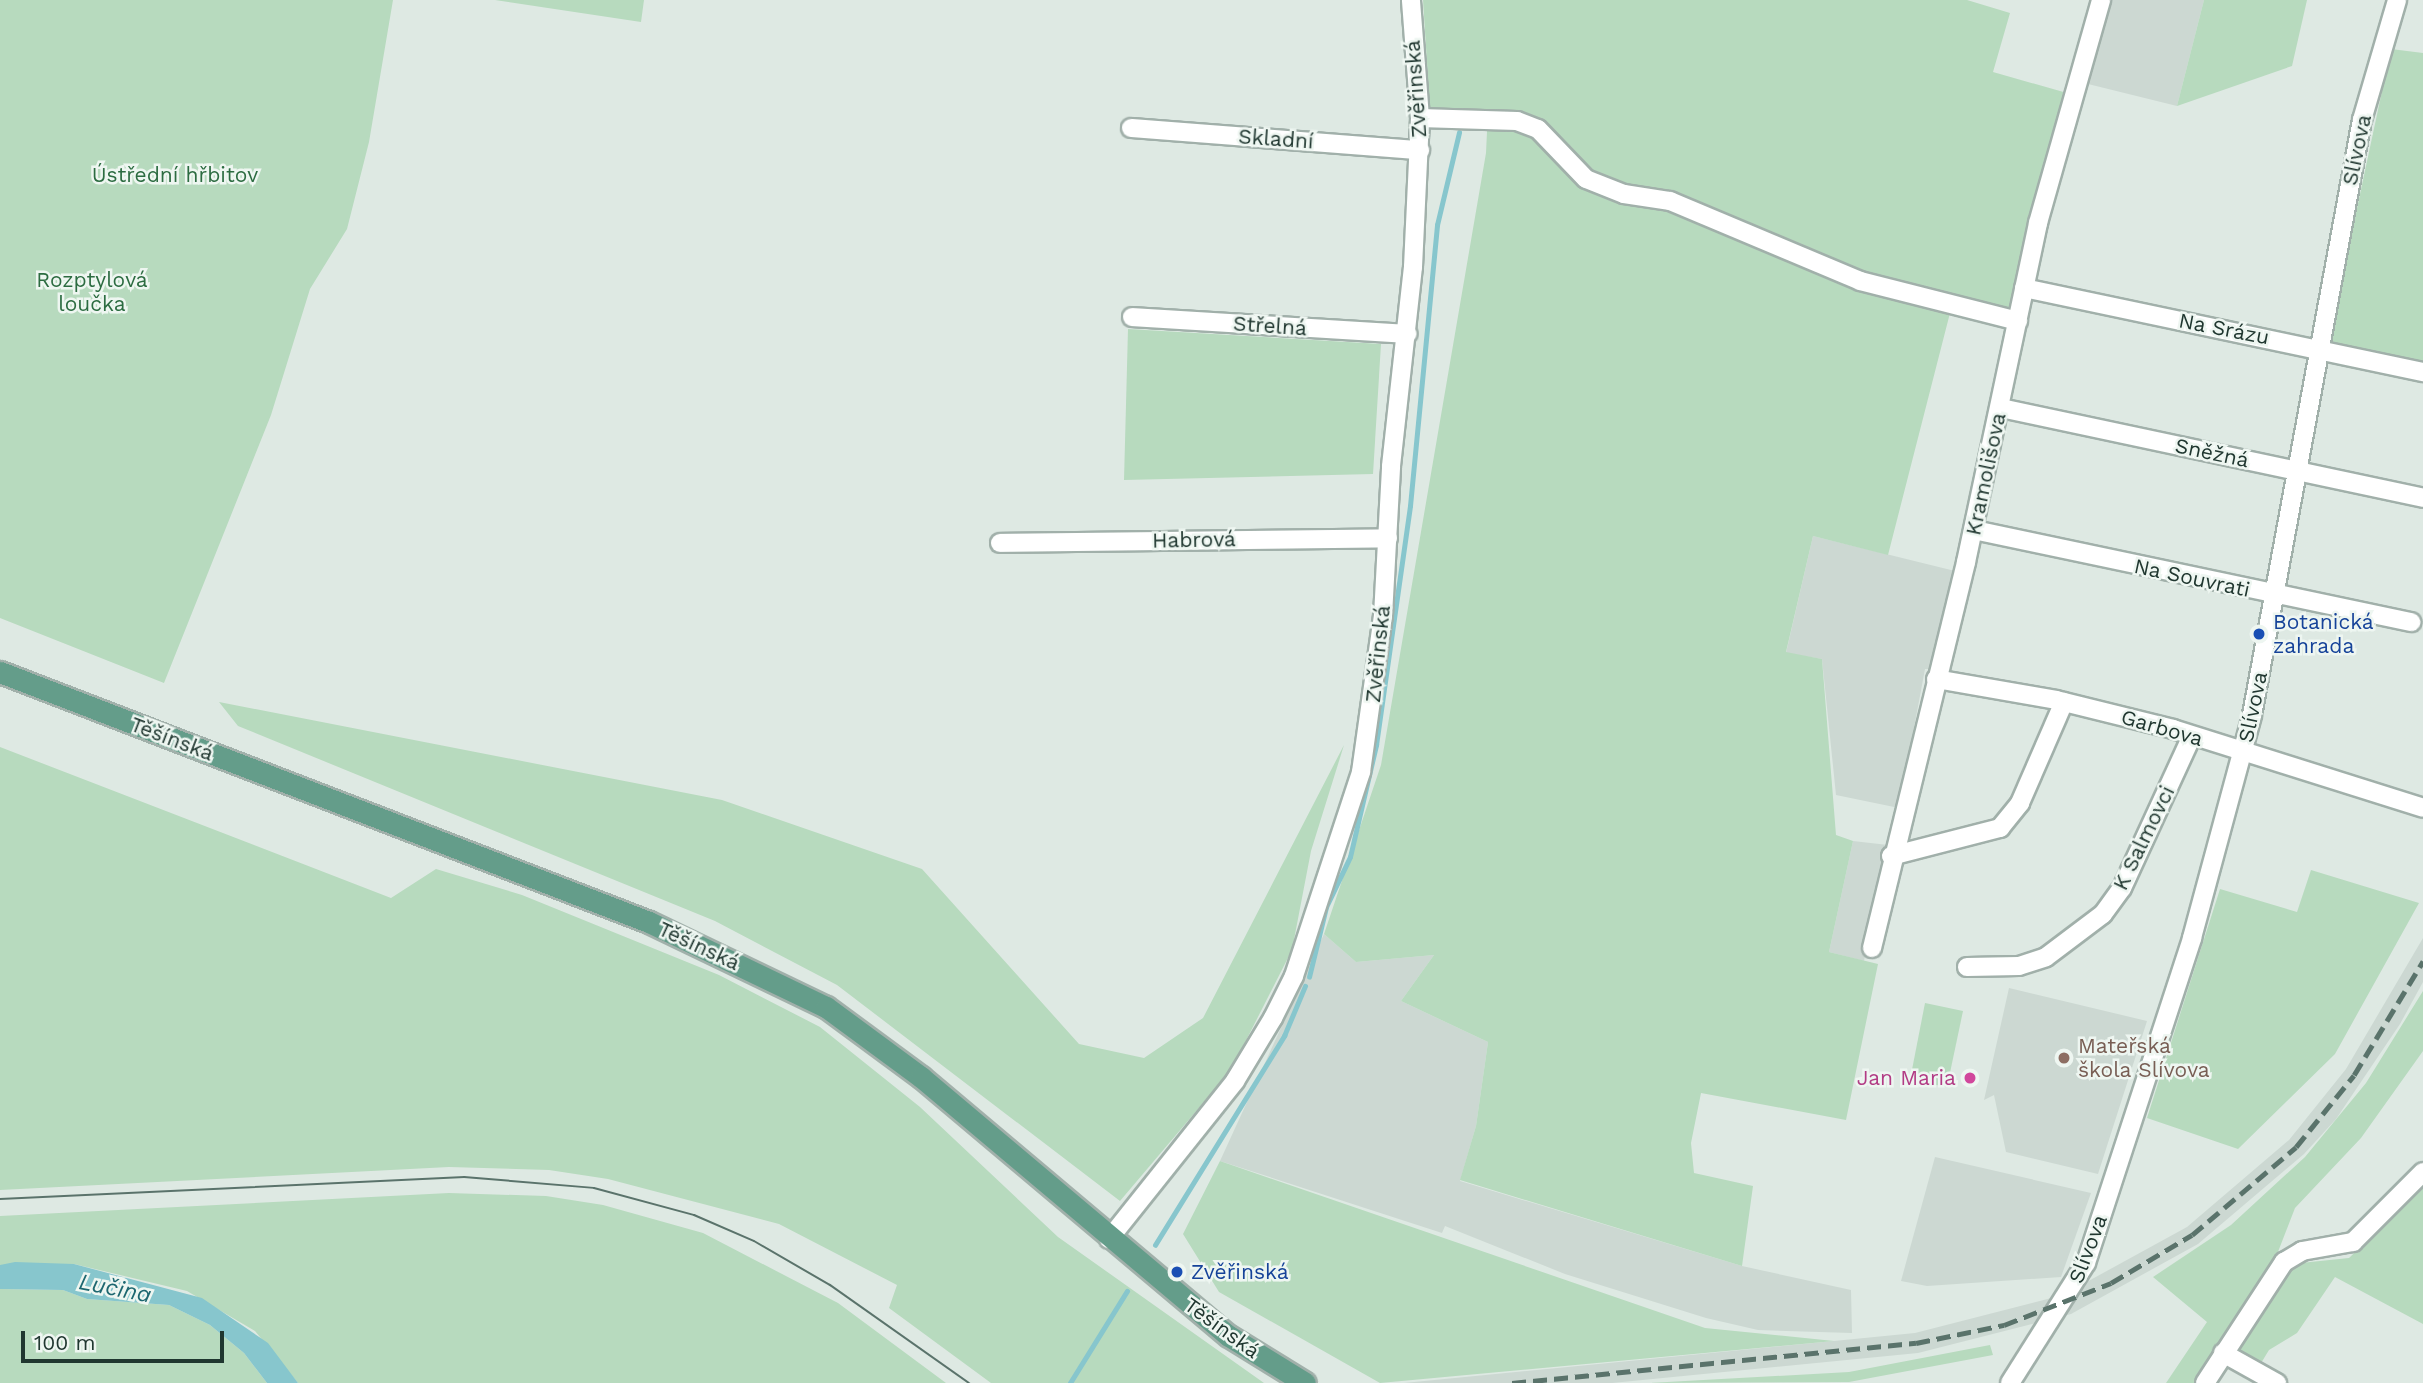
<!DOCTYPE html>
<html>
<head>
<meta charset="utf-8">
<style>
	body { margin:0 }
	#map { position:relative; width:2423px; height:1383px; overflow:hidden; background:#dee9e3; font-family:"Work Sans",sans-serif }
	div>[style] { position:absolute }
	.built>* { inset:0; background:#ccd8d2 }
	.green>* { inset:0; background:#b7dabe }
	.water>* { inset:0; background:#87c6cd }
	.stream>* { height:4.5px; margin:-2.25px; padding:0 2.25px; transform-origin:2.25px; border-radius:2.25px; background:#87c6cd }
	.roads { filter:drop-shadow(2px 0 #a1b0aa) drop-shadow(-2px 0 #a1b0aa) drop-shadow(0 2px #a1b0aa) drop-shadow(0 -2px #a1b0aa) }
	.minor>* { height:18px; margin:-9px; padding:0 9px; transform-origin:9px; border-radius:9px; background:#fff }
	.major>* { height:21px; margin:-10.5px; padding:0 10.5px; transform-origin:10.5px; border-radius:10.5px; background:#649d8a }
	.tram>* { height:2px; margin:-1px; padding:0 1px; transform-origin:1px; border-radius:1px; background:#5a736b }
	.rail>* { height:4.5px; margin-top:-2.25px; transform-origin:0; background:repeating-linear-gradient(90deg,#5a736b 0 14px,transparent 0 21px) }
	.dots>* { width:19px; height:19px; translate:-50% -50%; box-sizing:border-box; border:4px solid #eef6f1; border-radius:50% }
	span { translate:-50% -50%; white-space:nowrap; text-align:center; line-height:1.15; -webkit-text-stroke:5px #eef6f1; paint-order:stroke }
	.street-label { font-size:21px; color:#203730 }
	.park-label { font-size:21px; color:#2c6c41 }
	.transit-label { font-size:21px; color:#164399 }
	.left { translate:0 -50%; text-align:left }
	.education-label { font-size:21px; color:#785e54 }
	.hotel-label { font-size:21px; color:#b23c85 }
	.right { translate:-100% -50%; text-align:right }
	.water-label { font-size:23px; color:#1d6770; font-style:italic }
	.scale { position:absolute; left:21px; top:1331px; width:203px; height:32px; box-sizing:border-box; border:4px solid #203730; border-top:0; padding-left:9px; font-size:21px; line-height:24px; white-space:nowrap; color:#203730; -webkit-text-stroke:5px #eef6f1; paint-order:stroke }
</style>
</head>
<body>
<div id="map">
	<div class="built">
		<i style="clip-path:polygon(2105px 0,2204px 0,2177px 106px,2084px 83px)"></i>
		<i style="clip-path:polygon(1813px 536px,1955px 571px,1933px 669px,1925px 669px,1899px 808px,1836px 795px,1822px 659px,1786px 653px)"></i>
		<i style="clip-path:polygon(1853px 841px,1888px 845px,1864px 961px,1829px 952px)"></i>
		<i style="clip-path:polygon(1324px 934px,1356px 962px,1434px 955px,1401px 1001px,1488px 1042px,1476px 1126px,1460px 1181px,1742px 1266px,1851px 1290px,1852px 1333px,1758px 1330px,1706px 1318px,1565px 1274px,1445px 1226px,1442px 1233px,1220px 1161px)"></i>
		<i style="clip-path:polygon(2423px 938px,2423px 982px,2400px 1024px,2336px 1119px,2304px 1154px,2198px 1244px,2071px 1314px,1918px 1353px,1612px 1383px,1404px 1383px,1915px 1333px,2063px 1295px,2187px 1227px,2289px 1140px,2346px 1069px)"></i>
		<i style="clip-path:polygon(2009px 988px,2147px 1021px,2098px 1174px,2006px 1152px,1994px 1095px,1984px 1100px)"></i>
		<i style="clip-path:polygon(1935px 1157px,2091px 1193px,2061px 1277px,1927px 1286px,1901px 1281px)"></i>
	</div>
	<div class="green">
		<i style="clip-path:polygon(0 0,393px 0,369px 142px,347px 229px,310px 289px,271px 415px,164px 683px,0 618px)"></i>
		<i style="clip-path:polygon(495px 0,644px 0,641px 22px)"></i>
		<i style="clip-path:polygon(1423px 0,1967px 0,2010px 13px,1993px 72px,2067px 93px,2009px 309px,1866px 274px,1673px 195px,1586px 173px,1573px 156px,1579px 185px,1699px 218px,1856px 287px,1950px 313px,1888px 555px,1813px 536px,1786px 652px,1822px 659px,1836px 835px,1853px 841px,1829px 952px,1878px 964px,1846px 1120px,1701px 1093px,1691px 1143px,1694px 1173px,1753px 1186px,1742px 1266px,1460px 1180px,1476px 1126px,1488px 1042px,1401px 1001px,1434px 955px,1356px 962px,1324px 934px,1381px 765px,1486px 153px,1488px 110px,1430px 110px)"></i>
		<i style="clip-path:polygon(2204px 0,2307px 0,2292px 66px,2177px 106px)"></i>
		<i style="clip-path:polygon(2391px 49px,2423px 53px,2423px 365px,2328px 344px)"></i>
		<i style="clip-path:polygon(1128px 329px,1381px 344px,1373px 474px,1124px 480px)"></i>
		<i style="clip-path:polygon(219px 702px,722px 800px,922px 869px,1079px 1044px,1144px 1058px,1203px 1018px,1344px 745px,1311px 851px,1292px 950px,1231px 1070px,1120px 1201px,837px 985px,715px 921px,238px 726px)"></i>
		<i style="clip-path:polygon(0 747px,391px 898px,436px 869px,522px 895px,719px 975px,820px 1027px,920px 1107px,1058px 1237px,1264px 1383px,991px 1383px,889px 1308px,897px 1285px,779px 1224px,608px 1179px,549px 1170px,449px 1167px,0 1190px)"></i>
		<i style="clip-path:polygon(2311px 870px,2419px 903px,2335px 1054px,2238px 1149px,2147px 1118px,2220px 889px,2297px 912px)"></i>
		<i style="clip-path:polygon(2423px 991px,2423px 1051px,2361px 1138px,2295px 1208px,2276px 1257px,2196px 1383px,2166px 1383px,2207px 1322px,2153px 1277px,2231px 1225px,2305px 1157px,2366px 1083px)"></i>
		<i style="clip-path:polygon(1925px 1003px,1963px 1011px,1947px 1087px,1910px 1080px)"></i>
		<i style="clip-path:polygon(1220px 1161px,1705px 1328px,1834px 1341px,1380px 1383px,1219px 1292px,1183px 1234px)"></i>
		<i style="clip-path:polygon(2423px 1187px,2423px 1324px,2335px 1277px,2297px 1333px,2269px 1350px,2258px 1368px,2233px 1350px,2291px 1264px,2349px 1258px)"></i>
		<i style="clip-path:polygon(449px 1193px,546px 1196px,603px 1205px,703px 1233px,838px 1303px,946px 1383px,298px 1383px,255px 1331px,187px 1291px,74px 1264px,0 1265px,0 1216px)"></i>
		<i style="clip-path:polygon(0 1289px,63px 1290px,87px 1299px,169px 1305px,210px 1325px,244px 1353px,267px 1383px,0 1383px)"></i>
		<i style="clip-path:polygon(1990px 1345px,1993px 1355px,1849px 1382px,1649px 1383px,1849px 1372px)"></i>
	</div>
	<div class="water">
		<i style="clip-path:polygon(15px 1262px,74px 1264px,202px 1298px,268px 1343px,298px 1383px,267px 1383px,244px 1353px,210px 1325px,169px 1305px,87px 1299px,63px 1290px,0 1289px,0 1265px)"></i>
	</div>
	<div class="stream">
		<i style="left:1309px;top:977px;width:72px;rotate:-76.3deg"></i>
		<i style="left:1326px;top:907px;width:55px;rotate:-64.4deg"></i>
		<i style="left:1350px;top:857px;width:115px;rotate:-76.9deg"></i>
		<i style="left:1376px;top:745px;width:241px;rotate:-81.9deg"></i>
		<i style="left:1410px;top:506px;width:282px;rotate:-84.5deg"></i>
		<i style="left:1437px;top:225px;width:95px;rotate:-76.6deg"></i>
		<i style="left:1155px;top:1245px;width:246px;rotate:-58.3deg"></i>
		<i style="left:1284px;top:1036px;width:54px;rotate:-67.2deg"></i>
		<i style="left:1070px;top:1383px;width:108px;rotate:-58.2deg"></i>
	</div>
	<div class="roads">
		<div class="minor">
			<i style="left:1420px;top:118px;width:97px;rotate:1.8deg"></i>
			<i style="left:1517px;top:121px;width:22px;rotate:21deg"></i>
			<i style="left:1538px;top:129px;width:69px;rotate:46.2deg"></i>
			<i style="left:1586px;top:179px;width:41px;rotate:21.5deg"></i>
			<i style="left:1624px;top:194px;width:47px;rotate:8.7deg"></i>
			<i style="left:1670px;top:201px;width:206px;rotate:22.8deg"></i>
			<i style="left:1860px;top:281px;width:163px;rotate:14.2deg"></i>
			<i style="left:1131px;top:128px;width:290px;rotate:4.4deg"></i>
			<i style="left:2024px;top:288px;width:408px;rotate:11.9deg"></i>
			<i style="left:1132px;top:317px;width:276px;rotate:3.5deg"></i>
			<i style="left:2001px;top:408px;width:431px;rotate:12deg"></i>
			<i style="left:1974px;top:530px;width:447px;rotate:11.9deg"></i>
			<i style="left:1000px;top:543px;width:388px;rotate:-0.7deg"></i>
			<i style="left:1936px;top:679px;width:122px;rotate:9.9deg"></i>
			<i style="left:2056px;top:700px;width:121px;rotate:13.9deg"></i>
			<i style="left:2173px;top:729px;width:262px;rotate:17.5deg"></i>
			<i style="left:1891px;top:856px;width:113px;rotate:-14.4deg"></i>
			<i style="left:2000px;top:828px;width:32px;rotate:-51deg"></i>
			<i style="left:2020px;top:803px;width:110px;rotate:-66.5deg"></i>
			<i style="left:1872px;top:948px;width:397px;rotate:-76.3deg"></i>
			<i style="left:1966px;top:562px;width:347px;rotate:-78deg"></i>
			<i style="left:2038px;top:223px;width:232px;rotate:-74.2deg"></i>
			<i style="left:1967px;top:967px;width:52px;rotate:-1.1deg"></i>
			<i style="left:2019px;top:966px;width:28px;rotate:-18deg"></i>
			<i style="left:2046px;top:957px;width:71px;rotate:-37deg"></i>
			<i style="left:2103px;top:914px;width:32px;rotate:-54deg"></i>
			<i style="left:2122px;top:888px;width:167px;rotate:-65.3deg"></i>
			<i style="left:1109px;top:1239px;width:202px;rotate:-51.4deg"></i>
			<i style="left:1235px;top:1081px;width:74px;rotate:-58.9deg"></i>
			<i style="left:1273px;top:1018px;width:47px;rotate:-63.4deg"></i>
			<i style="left:1294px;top:976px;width:215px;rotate:-71.8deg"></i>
			<i style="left:1361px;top:772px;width:158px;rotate:-82deg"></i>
			<i style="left:1383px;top:616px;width:150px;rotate:-86.9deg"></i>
			<i style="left:1391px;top:466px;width:200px;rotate:-83.7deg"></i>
			<i style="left:1413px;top:267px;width:149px;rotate:-87.3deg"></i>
			<i style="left:1420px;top:118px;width:118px;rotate:-94.4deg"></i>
			<i style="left:2223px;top:1353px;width:62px;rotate:29.1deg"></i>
			<i style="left:2010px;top:1383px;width:142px;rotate:-57.7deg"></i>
			<i style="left:2086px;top:1263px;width:342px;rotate:-71.9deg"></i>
			<i style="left:2192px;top:938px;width:231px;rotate:-74.9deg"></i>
			<i style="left:2252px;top:715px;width:605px;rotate:-79.53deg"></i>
			<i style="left:2362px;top:120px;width:125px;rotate:-73.7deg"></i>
			<i style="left:2205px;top:1383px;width:145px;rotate:-56.9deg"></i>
			<i style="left:2284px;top:1262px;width:21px;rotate:-31deg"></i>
			<i style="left:2302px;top:1251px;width:52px;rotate:-10deg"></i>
			<i style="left:2353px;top:1242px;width:99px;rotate:-45deg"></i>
		</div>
		<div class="major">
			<i style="left:0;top:672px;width:695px;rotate:21.07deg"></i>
			<i style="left:649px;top:922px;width:196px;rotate:25.7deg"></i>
			<i style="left:826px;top:1007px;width:118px;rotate:36.4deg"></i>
			<i style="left:921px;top:1077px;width:402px;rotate:40.1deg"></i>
			<i style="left:1229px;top:1336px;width:89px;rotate:31.7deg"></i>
		</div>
	</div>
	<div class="tram">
		<i style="left:0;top:1199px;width:465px;rotate:-2.7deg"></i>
		<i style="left:464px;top:1177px;width:130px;rotate:4.8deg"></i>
		<i style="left:594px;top:1188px;width:104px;rotate:15.1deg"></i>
		<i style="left:694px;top:1215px;width:65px;rotate:23.4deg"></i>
		<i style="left:754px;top:1241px;width:88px;rotate:30.1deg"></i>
		<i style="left:830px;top:1285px;width:170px;rotate:35.2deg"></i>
	</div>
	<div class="rail">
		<i style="left:1512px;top:1383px;width:406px;rotate:-5.7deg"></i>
		<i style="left:1916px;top:1343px;width:90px;rotate:-11.6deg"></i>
		<i style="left:2004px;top:1325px;width:115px;rotate:-21.4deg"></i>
		<i style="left:2111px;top:1283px;width:94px;rotate:-30.7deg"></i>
		<i style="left:2192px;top:1235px;width:136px;rotate:-40.2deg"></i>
		<i style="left:2296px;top:1147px;width:92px;rotate:-51.1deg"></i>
		<i style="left:2354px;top:1075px;width:133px;rotate:-58.8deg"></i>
	</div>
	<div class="dots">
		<i style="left:2259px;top:634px;background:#1a4fb4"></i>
		<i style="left:2064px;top:1058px;background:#8d6e63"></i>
		<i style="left:1970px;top:1078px;background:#d1479c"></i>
		<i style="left:1177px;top:1272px;background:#1a4fb4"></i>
	</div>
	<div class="street-label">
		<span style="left:1416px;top:89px;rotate:-94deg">Zvěřinská</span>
		<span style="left:1276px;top:139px;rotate:4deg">Skladní</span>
		<span style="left:2357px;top:150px;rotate:-78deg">Slívova</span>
		<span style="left:1270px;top:326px;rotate:4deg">Střelná</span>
		<span style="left:2224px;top:329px;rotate:11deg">Na Srázu</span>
		<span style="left:2212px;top:453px;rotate:12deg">Sněžná</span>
		<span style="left:1986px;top:474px;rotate:-78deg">Kramolišova</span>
		<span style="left:1194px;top:540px;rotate:-1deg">Habrová</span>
		<span style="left:2192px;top:578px;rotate:12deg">Na Souvrati</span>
		<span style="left:1378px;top:654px;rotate:-84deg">Zvěřinská</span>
		<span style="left:2253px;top:707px;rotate:-78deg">Slívova</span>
		<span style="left:2162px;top:728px;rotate:16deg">Garbova</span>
		<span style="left:172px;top:739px;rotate:21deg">Těšínská</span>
		<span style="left:2144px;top:838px;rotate:-64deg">K Salmovci</span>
		<span style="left:699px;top:946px;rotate:25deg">Těšínská</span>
		<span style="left:2088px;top:1249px;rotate:-69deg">Slívova</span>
		<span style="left:1222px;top:1328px;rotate:36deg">Těšínská</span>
	</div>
	<div class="park-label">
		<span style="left:175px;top:175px">Ústřední hřbitov</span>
		<span style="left:92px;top:292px">Rozptylová<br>loučka</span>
	</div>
	<div class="transit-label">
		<span class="left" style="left:2273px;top:634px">Botanická<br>zahrada</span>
		<span class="left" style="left:1191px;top:1272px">Zvěřinská</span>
	</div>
	<div class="education-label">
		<span class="left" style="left:2078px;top:1058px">Mateřská<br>škola Slívova</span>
	</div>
	<div class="hotel-label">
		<span class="right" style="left:1956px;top:1078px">Jan Maria</span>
	</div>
	<div class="water-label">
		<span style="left:115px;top:1289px;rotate:11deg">Lučina</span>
	</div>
	<div class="scale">100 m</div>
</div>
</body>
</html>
